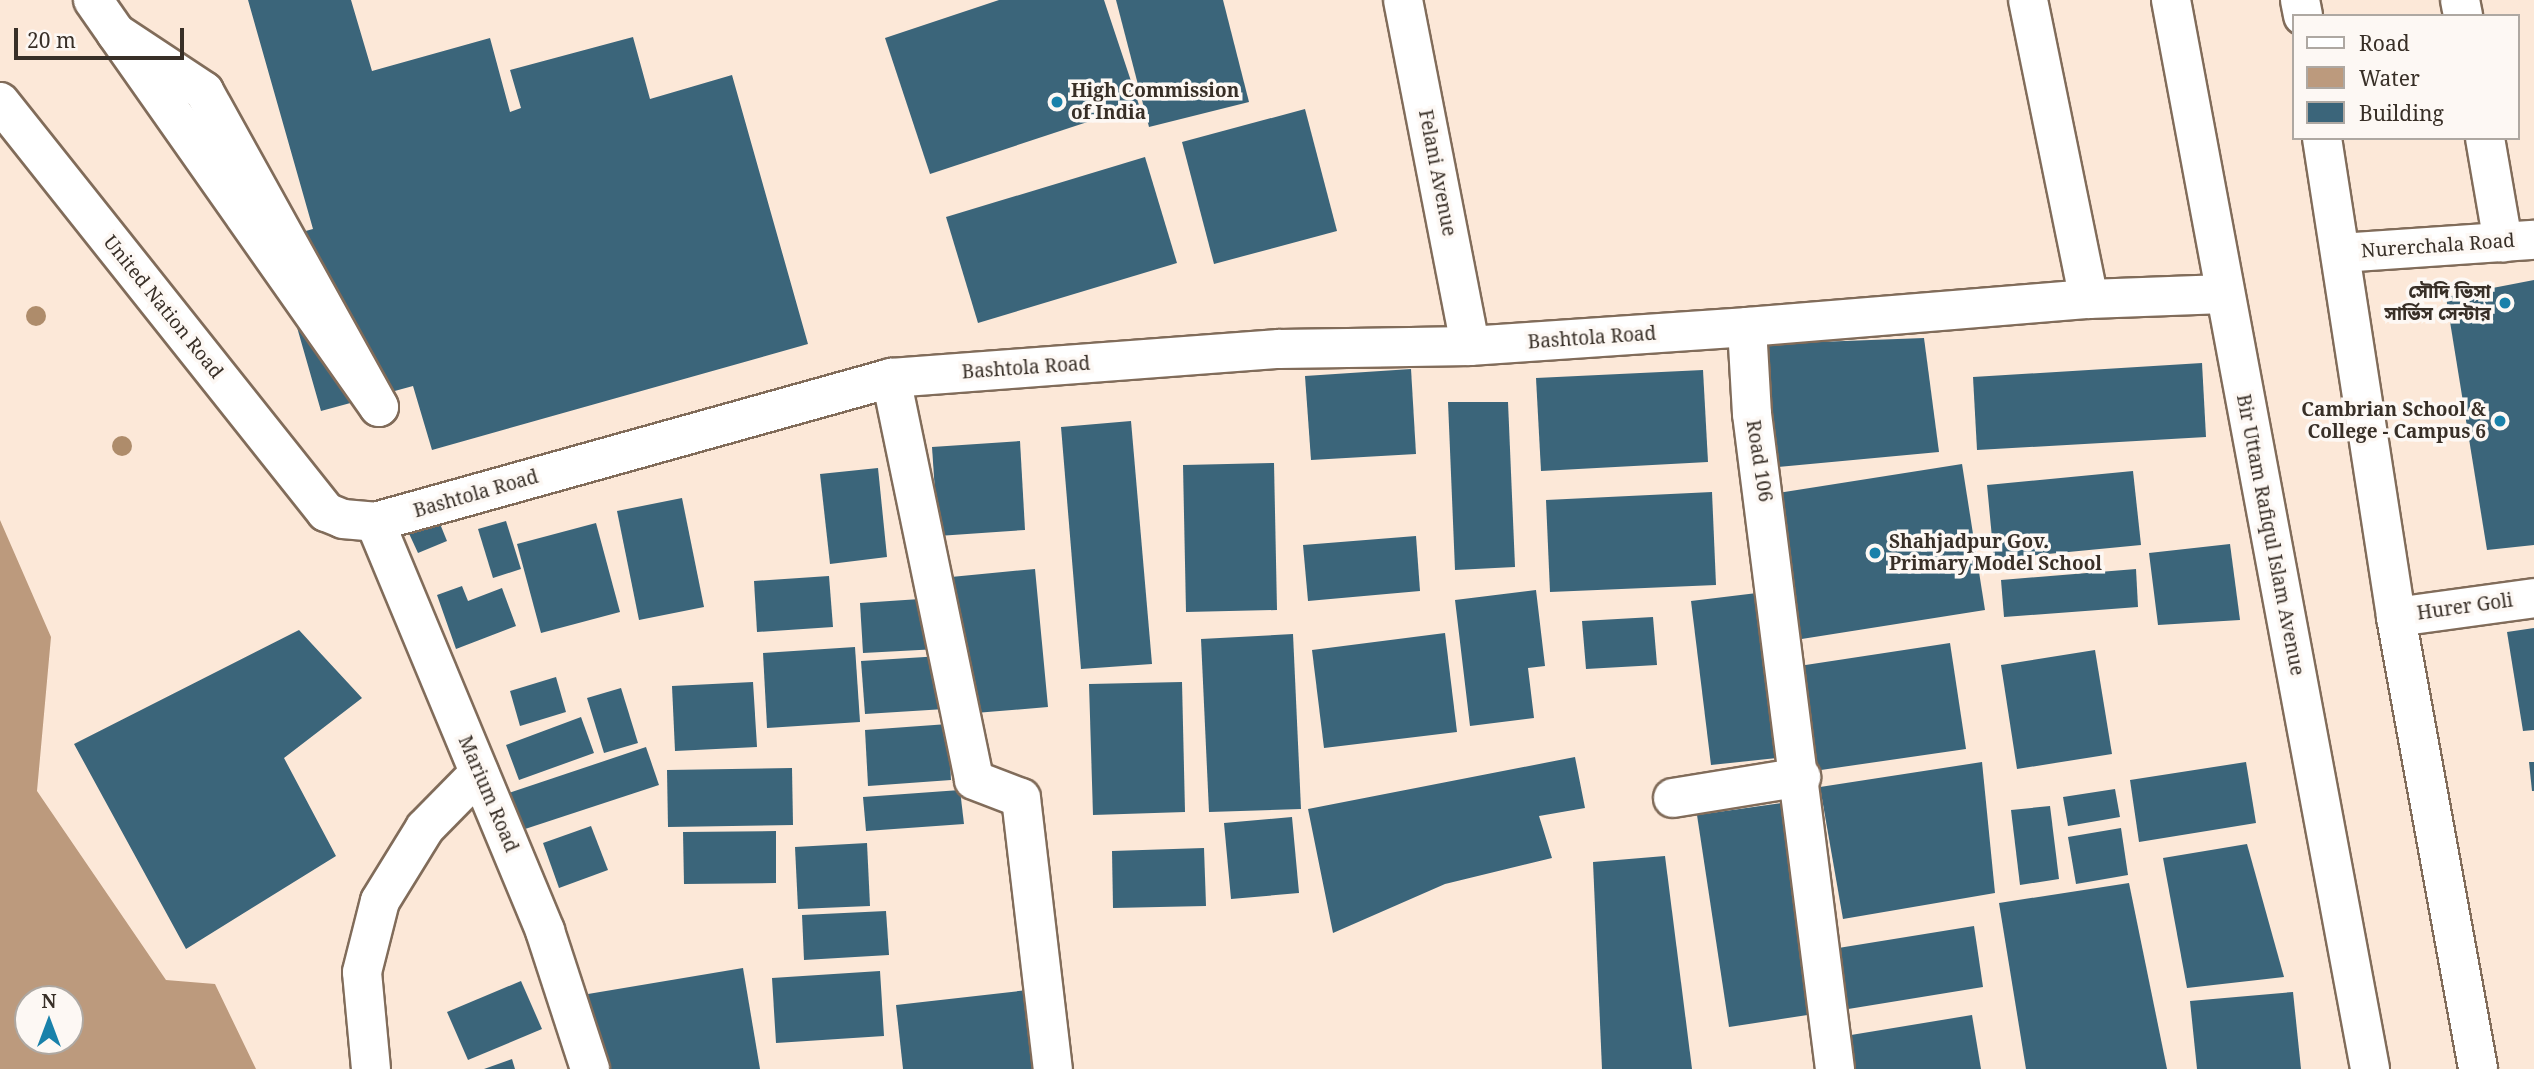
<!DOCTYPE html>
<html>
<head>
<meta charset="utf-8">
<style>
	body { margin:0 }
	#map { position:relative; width:2534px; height:1069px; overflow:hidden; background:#fce8d8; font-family:"Noto Serif","Noto Sans Bengali",serif }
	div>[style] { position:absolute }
	.water>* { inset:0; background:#bc9a7d }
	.building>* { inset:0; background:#3b657a }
	.roads { filter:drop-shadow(2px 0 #816c5a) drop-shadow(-2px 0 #816c5a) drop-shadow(0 2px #816c5a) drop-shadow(0 -2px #816c5a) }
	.minor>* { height:38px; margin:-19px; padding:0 19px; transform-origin:19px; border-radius:19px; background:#fff }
	.major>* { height:38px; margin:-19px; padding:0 19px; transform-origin:19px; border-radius:19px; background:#fff }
	.trees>* { width:20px; height:20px; margin:-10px; border-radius:50%; background:#ae8c6b }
	.dots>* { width:19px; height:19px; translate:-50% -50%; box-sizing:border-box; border:4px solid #fdf8f4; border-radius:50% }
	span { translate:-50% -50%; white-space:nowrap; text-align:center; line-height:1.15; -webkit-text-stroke:7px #fdf8f4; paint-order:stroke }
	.poi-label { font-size:19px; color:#382f27; font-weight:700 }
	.left { translate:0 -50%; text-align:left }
	.right { translate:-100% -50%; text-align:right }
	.street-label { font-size:19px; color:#382f27 }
	.legend { position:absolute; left:2292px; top:14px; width:228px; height:126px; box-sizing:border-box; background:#fdf8f4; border:2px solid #aea8a2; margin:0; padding:9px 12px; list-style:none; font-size:21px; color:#382f27 }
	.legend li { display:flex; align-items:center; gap:14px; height:35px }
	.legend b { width:35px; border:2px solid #aea8a2 }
	.north { position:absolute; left:14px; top:985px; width:70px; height:70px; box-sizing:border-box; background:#fdf8f4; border:2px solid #aea8a2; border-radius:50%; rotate:0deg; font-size:19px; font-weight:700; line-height:28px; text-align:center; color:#382f27 }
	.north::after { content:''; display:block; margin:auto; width:24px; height:32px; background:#1981aa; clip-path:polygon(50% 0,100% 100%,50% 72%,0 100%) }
	.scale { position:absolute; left:14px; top:28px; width:170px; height:32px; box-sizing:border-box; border:4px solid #382f27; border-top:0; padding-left:9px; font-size:21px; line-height:24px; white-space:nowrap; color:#382f27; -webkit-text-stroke:5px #fdf8f4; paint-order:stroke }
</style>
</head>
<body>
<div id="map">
	<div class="water">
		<i style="clip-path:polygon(evenodd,0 520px,51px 637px,37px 791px,166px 980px,215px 984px,256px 1069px,0 1069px,0 520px,28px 999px,70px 999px,70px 1041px,28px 1041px,28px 999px)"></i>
	</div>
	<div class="building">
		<i style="clip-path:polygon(248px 0,351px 0,372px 71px,490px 38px,510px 112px,521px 108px,510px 70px,633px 37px,650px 99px,732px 75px,808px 344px,432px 450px,413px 386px,321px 411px,272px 240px,313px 229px)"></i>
		<i style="clip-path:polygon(999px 0,1104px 0,1139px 105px,930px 174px,885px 38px)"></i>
		<i style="clip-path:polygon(1116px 0,1223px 0,1249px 102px,1149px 127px)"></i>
		<i style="clip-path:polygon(1305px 109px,1337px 231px,1214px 264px,1182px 142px)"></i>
		<i style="clip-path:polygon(1145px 157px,1177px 263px,978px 323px,946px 217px)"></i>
		<i style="clip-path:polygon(2534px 280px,2534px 545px,2487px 550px,2446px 297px)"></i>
		<i style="clip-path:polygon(1924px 338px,1939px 452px,1778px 467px,1766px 344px)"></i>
		<i style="clip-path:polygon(2202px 363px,2206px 437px,1977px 450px,1973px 377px)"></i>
		<i style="clip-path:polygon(1411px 369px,1416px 454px,1311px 460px,1305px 376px)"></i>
		<i style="clip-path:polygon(1703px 370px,1708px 462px,1541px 471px,1536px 378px)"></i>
		<i style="clip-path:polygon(1448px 402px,1508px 402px,1515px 567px,1455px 570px)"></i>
		<i style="clip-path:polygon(1131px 421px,1152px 664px,1081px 669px,1061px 427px)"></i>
		<i style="clip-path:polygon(1020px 441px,1025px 530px,938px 536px,932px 447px)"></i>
		<i style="clip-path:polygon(1274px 463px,1277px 610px,1186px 612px,1183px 465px)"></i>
		<i style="clip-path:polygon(1962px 464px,1985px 610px,1789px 641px,1766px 495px)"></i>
		<i style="clip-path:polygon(878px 468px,887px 557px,830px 564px,820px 474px)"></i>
		<i style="clip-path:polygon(2133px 471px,2141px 545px,1994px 559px,1987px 485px)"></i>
		<i style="clip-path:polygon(1712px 492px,1716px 585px,1550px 592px,1546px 500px)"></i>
		<i style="clip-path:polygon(682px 498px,704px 607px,639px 620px,617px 511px)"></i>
		<i style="clip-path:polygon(436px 514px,447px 541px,418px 553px,406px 527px)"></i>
		<i style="clip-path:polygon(506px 521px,521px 569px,493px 578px,478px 529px)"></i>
		<i style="clip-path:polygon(596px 523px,620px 612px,541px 633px,517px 544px)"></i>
		<i style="clip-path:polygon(1416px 536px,1420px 591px,1308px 601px,1303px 545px)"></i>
		<i style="clip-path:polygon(2230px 544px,2240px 620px,2158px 625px,2149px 553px)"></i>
		<i style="clip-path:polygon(1035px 569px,1048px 707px,963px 714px,951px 577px)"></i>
		<i style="clip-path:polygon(2136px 569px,2138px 607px,2004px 617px,2001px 580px)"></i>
		<i style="clip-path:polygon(829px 576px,833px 627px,757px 632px,754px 581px)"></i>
		<i style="clip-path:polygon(462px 586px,468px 601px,502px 588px,516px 626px,456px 649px,437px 595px)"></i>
		<i style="clip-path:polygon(1536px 590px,1545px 666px,1528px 668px,1534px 718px,1470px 726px,1455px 600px)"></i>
		<i style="clip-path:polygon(1757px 593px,1777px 758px,1711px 765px,1691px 601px)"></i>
		<i style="clip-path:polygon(935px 598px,938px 649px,863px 653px,860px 603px)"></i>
		<i style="clip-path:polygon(1653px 617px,1657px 665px,1586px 669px,1582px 621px)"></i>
		<i style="clip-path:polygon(2534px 628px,2534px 730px,2523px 731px,2507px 632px)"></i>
		<i style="clip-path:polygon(299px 630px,362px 698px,284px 758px,336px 856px,186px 949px,74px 744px)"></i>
		<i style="clip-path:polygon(1445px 633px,1457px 732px,1324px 748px,1312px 650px)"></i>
		<i style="clip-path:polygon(1293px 634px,1301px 809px,1209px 812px,1201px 639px)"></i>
		<i style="clip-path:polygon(1950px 643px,1966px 749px,1814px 771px,1799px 666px)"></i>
		<i style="clip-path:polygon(855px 647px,860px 722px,767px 728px,763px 653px)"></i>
		<i style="clip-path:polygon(2095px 650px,2112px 754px,2017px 769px,2001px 665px)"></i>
		<i style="clip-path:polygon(941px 656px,945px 709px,865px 714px,861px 661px)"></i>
		<i style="clip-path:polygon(556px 677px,566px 712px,520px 726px,510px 691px)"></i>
		<i style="clip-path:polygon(753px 682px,757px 747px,675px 751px,672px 686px)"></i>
		<i style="clip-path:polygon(1182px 682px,1185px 812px,1093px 815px,1089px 684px)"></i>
		<i style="clip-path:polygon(621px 688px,638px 743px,604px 753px,587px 698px)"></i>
		<i style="clip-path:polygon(581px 717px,594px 753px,519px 780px,506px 745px)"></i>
		<i style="clip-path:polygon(948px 724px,951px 780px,868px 786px,865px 730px)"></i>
		<i style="clip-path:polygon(646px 747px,659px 785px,519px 831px,506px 794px)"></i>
		<i style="clip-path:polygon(1575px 757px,1585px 808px,1539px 816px,1552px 858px,1445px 884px,1333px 933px,1308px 809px)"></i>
		<i style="clip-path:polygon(1982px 762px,1995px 893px,1843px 919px,1820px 787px)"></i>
		<i style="clip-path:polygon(2246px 762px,2256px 823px,2139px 842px,2130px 780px)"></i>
		<i style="clip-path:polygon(2529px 762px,2534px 762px,2534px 791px,2532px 791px)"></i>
		<i style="clip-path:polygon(792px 768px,793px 825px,668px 827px,667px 770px)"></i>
		<i style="clip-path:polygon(2115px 789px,2120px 817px,2068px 826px,2063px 797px)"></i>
		<i style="clip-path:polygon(960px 790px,964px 824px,866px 831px,863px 797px)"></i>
		<i style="clip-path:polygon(1782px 803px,1814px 1014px,1729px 1027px,1697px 815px)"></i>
		<i style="clip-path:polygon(2050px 806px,2059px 879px,2020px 885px,2011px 810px)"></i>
		<i style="clip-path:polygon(1292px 817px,1299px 893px,1231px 899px,1224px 823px)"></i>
		<i style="clip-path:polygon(591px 826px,608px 870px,559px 888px,543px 843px)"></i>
		<i style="clip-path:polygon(2121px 828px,2128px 875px,2076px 884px,2068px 837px)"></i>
		<i style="clip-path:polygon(776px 831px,776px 883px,684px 884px,683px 832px)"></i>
		<i style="clip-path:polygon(867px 843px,870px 906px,798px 909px,795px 847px)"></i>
		<i style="clip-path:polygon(2247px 844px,2284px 977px,2187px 988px,2163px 858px)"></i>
		<i style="clip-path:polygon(1204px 848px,1206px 906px,1113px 908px,1112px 851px)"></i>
		<i style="clip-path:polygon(1665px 856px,1692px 1069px,1602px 1069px,1593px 862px)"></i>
		<i style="clip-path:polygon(2129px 883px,2167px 1069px,2026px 1069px,1999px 903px)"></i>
		<i style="clip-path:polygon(886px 911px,889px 955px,804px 960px,802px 915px)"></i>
		<i style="clip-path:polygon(1974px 926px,1983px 987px,1836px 1011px,1826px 950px)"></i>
		<i style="clip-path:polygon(743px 968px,760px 1069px,600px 1069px,588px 994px)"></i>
		<i style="clip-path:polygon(880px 971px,884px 1036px,776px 1043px,772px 978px)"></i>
		<i style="clip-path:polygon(521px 981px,542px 1029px,468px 1060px,447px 1012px)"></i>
		<i style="clip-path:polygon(1028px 990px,1036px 1069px,903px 1069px,896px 1005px)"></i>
		<i style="clip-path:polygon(2293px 992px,2301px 1069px,2197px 1069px,2190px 1001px)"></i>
		<i style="clip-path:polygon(1972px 1015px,1981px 1069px,1851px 1069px,1845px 1036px)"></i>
		<i style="clip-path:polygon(512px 1059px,515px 1069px,484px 1069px)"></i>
	</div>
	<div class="roads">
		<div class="minor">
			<i style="left:93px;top:0;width:40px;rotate:55.1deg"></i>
			<i style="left:116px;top:33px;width:457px;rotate:54.9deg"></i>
			<i style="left:379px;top:407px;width:361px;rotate:-119deg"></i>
			<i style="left:204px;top:91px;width:105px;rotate:-146.6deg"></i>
			<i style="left:1403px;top:0;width:352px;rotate:79deg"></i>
			<i style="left:2028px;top:0;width:305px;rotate:78.5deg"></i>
			<i style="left:2460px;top:0;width:16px;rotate:79deg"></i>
			<i style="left:0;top:102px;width:524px;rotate:51.51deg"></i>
			<i style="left:326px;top:512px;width:18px;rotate:22deg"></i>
			<i style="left:343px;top:519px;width:32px;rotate:5deg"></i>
			<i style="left:375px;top:522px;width:536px;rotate:-15.59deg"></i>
			<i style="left:891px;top:378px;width:389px;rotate:-4.3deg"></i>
			<i style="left:1279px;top:349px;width:191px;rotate:-0.9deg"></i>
			<i style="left:1470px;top:346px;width:278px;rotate:-3.9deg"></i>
			<i style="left:2485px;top:138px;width:106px;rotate:80.2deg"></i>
			<i style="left:2341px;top:253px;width:193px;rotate:-3.9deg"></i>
			<i style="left:891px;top:378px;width:410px;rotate:78.3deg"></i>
			<i style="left:974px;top:780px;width:50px;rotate:21deg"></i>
			<i style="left:1021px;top:798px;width:273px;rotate:83.3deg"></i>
			<i style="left:375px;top:522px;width:443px;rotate:67.4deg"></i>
			<i style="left:545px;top:931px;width:145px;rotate:71.9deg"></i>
			<i style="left:2396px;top:617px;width:139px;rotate:-7.8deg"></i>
			<i style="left:1673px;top:798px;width:130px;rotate:-9.3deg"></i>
			<i style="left:371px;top:1069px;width:97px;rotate:-95.3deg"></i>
			<i style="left:362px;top:972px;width:73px;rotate:-75.8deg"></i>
			<i style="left:380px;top:901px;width:86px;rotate:-58.3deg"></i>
			<i style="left:425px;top:828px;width:77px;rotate:-45.5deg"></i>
			<i style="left:1835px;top:1069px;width:660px;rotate:-97.22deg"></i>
			<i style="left:1752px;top:414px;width:87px;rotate:-93.3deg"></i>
			<i style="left:1747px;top:327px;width:343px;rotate:-4.7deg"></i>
			<i style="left:2089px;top:299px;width:135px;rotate:-2.1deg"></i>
		</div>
		<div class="major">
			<i style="left:2171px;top:0;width:1087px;rotate:79.45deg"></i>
			<i style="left:2300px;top:0;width:16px;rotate:79deg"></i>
			<i style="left:2322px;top:138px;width:485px;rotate:81.2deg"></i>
			<i style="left:2396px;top:617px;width:459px;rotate:79.7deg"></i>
		</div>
	</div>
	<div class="trees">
		<i style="left:36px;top:316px"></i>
		<i style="left:122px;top:446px"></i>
	</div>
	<div class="dots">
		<i style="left:1057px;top:102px;background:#1981aa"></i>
		<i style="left:2505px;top:303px;background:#1981aa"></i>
		<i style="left:2500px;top:421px;background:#1981aa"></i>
		<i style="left:1875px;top:553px;background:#1981aa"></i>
	</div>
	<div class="poi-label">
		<span class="left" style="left:1071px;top:102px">High Commission<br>of India</span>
		<span class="right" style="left:2491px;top:303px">সৌদি ভিসা<br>সার্ভিস সেন্টার</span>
		<span class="right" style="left:2486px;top:421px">Cambrian School &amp;<br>College - Campus 6</span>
		<span class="left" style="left:1889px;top:553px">Shahjadpur Gov.<br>Primary Model School</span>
	</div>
	<div class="street-label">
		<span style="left:1437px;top:173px;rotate:79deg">Felani Avenue</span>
		<span style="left:2438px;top:246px;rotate:-4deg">Nurerchala Road</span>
		<span style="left:163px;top:307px;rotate:51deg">United Nation Road</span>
		<span style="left:1592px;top:338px;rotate:-4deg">Bashtola Road</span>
		<span style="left:1026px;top:368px;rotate:-4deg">Bashtola Road</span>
		<span style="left:1759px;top:461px;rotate:81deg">Road 106</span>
		<span style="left:476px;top:494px;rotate:-16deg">Bashtola Road</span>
		<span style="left:2270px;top:535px;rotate:79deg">Bir Uttam Rafiqul Islam Avenue</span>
		<span style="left:2465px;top:607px;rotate:-8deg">Hurer Goli</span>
		<span style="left:488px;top:794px;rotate:67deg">Marium Road</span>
	</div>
	<ul class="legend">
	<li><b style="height:9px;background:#fff"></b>Road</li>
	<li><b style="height:19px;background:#bc9a7d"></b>Water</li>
	<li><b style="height:19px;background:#3b657a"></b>Building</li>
	</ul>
	<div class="north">N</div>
	<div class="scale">20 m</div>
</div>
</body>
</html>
